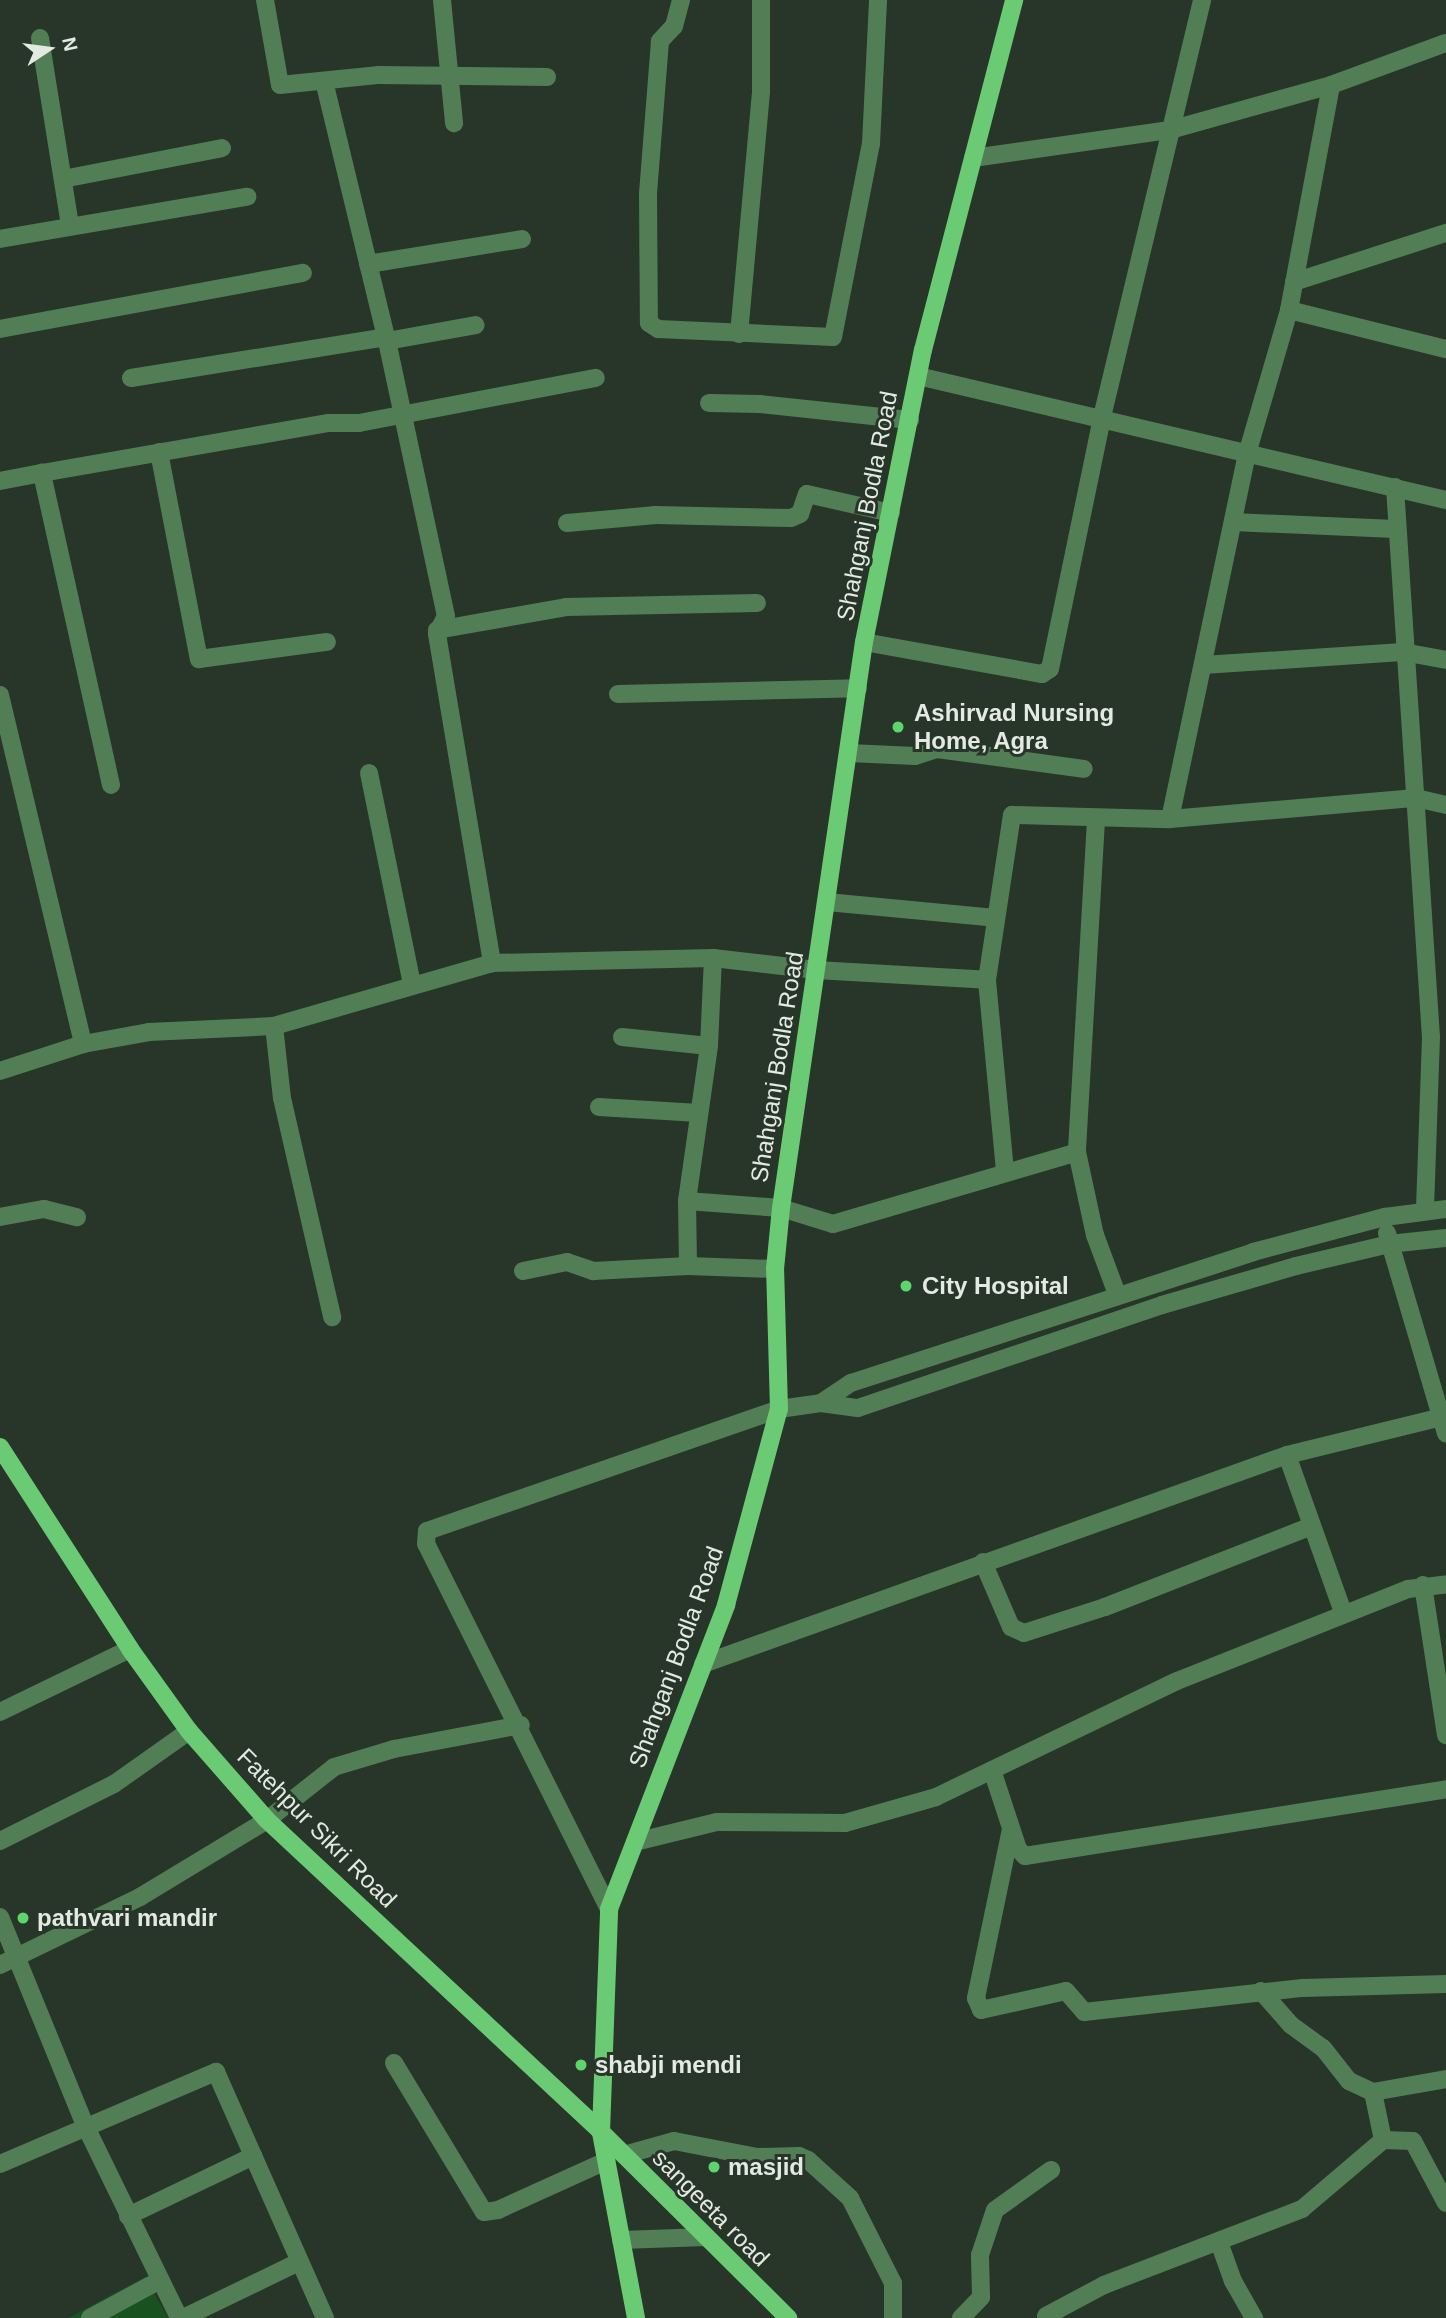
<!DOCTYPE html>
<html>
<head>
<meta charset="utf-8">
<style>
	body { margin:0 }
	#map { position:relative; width:1446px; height:2318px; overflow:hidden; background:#283529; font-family:Arial,sans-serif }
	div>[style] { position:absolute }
	.green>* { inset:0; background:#195221 }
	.minor>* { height:18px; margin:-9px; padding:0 9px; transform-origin:9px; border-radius:9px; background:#527e55 }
	.major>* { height:18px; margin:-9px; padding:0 9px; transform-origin:9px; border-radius:9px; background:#6bca74 }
	.dots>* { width:19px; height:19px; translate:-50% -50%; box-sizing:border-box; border:4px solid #283529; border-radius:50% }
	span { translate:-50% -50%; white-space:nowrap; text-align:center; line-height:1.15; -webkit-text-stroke:6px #283529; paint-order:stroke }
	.street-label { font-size:24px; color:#e2eae2 }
	.poi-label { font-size:24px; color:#e2eae2; font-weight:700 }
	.left { translate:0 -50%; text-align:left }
	.north { position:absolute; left:14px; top:14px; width:70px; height:70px; -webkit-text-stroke:5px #283529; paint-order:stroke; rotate:77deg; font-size:19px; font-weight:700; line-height:28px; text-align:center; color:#e2eae2 }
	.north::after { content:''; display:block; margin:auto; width:24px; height:32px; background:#e2eae2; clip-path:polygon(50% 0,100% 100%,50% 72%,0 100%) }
</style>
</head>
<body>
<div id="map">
	<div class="green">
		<i style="clip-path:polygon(145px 2277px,168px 2318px,68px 2318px)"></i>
	</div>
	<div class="minor">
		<i style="left:265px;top:0;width:86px;rotate:80deg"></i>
		<i style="left:280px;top:85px;width:100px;rotate:-5.8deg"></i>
		<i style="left:379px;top:75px;width:168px;rotate:0.7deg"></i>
		<i style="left:442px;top:0;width:124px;rotate:84.4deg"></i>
		<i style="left:681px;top:0;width:27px;rotate:105deg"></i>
		<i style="left:674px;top:26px;width:21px;rotate:133deg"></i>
		<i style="left:660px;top:41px;width:153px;rotate:94.5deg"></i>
		<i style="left:648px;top:194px;width:129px;rotate:89.6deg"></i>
		<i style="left:649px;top:323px;width:11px;rotate:34deg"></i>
		<i style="left:658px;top:329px;width:175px;rotate:2.6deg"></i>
		<i style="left:833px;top:337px;width:197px;rotate:-78.9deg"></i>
		<i style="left:871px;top:144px;width:144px;rotate:-87.2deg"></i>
		<i style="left:40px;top:38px;width:189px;rotate:80.9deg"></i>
		<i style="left:324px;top:81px;width:268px;rotate:76.4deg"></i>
		<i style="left:387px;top:341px;width:281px;rotate:77.9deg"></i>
		<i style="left:446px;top:616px;width:20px;rotate:117deg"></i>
		<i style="left:437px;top:634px;width:334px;rotate:80.5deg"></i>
		<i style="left:973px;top:158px;width:199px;rotate:-8.1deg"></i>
		<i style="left:1170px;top:130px;width:167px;rotate:-15.6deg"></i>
		<i style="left:63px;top:179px;width:162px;rotate:-11deg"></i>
		<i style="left:0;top:239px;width:251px;rotate:-9.7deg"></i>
		<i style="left:368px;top:264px;width:156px;rotate:-9.2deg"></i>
		<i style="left:1294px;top:282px;width:160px;rotate:-17.9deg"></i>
		<i style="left:1289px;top:310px;width:162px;rotate:14deg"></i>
		<i style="left:0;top:329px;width:308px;rotate:-10.5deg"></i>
		<i style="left:739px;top:334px;width:243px;rotate:-84.8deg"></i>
		<i style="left:761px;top:92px;width:92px;rotate:-90deg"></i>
		<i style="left:387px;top:341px;width:90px;rotate:-10.2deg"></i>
		<i style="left:918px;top:376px;width:542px;rotate:13.22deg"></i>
		<i style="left:131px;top:378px;width:258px;rotate:-9.1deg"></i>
		<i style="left:709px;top:403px;width:51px;rotate:1.1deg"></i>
		<i style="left:760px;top:404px;width:151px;rotate:6.1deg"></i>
		<i style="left:159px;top:452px;width:211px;rotate:79.1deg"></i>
		<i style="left:199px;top:659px;width:129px;rotate:-7.6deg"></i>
		<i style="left:0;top:481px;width:43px;rotate:-10.8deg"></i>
		<i style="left:1395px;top:487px;width:551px;rotate:86.26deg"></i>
		<i style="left:1431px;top:1037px;width:174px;rotate:92deg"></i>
		<i style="left:1233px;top:522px;width:162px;rotate:2.5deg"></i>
		<i style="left:567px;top:523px;width:89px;rotate:-5.1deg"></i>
		<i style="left:656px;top:515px;width:135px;rotate:1.3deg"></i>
		<i style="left:791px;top:518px;width:10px;rotate:-24deg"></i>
		<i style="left:800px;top:514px;width:21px;rotate:-71deg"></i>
		<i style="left:807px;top:494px;width:86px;rotate:12.7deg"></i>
		<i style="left:437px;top:630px;width:131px;rotate:-10.1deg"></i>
		<i style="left:566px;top:607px;width:191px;rotate:-1.2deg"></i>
		<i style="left:864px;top:642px;width:181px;rotate:10.2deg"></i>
		<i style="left:1042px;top:674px;width:9px;rotate:-32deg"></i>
		<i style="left:1050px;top:669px;width:257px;rotate:-78.3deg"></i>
		<i style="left:1102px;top:417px;width:429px;rotate:-76.5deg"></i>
		<i style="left:1203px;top:665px;width:200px;rotate:-3.7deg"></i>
		<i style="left:1403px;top:652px;width:44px;rotate:10.5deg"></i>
		<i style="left:618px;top:694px;width:240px;rotate:-1.4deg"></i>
		<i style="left:0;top:695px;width:359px;rotate:76.6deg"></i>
		<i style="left:849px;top:753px;width:66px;rotate:2.6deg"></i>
		<i style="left:915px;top:756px;width:23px;rotate:-18deg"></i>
		<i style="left:937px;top:749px;width:148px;rotate:7.7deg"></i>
		<i style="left:369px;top:773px;width:216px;rotate:78.5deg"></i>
		<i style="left:111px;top:785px;width:320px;rotate:-102.5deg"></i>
		<i style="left:42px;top:473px;width:291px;rotate:-9.9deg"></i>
		<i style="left:329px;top:423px;width:30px"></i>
		<i style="left:359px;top:423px;width:241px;rotate:-10.8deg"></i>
		<i style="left:1170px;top:819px;width:373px;rotate:-78.1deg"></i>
		<i style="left:1247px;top:454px;width:150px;rotate:-73.7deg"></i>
		<i style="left:1289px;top:310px;width:229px;rotate:-79.4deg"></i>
		<i style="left:1331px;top:85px;width:122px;rotate:-20.1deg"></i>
		<i style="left:1096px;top:820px;width:333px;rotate:93.3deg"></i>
		<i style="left:1077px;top:1152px;width:85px;rotate:77.8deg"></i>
		<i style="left:1095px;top:1235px;width:63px;rotate:69.6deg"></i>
		<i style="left:827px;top:902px;width:169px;rotate:5.4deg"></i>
		<i style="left:713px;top:958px;width:88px;rotate:92.6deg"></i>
		<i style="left:709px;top:1046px;width:157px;rotate:98.1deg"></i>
		<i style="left:687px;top:1201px;width:65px;rotate:89.1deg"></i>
		<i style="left:688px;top:1266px;width:87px;rotate:2deg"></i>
		<i style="left:274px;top:1026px;width:72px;rotate:83.7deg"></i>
		<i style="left:282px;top:1098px;width:225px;rotate:77.1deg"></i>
		<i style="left:622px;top:1037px;width:87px;rotate:5.9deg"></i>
		<i style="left:0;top:1071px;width:87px;rotate:-18deg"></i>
		<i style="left:83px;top:1044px;width:67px;rotate:-10.3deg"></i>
		<i style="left:149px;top:1032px;width:125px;rotate:-2.7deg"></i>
		<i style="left:274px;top:1026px;width:227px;rotate:-16.1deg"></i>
		<i style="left:492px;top:963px;width:221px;rotate:-1.3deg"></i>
		<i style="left:713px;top:958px;width:104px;rotate:6.6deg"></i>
		<i style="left:816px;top:970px;width:171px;rotate:3.3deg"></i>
		<i style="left:599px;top:1107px;width:100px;rotate:3.4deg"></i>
		<i style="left:1005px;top:1171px;width:192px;rotate:-95.4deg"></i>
		<i style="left:987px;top:980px;width:167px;rotate:-81.4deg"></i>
		<i style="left:1012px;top:815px;width:158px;rotate:1.5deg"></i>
		<i style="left:1170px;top:819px;width:247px;rotate:-4.9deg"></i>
		<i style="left:1416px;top:798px;width:31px;rotate:13deg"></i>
		<i style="left:687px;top:1201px;width:94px;rotate:4.3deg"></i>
		<i style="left:781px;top:1208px;width:54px;rotate:17.1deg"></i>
		<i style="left:833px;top:1224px;width:254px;rotate:-16.4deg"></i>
		<i style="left:0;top:1217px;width:45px;rotate:-10.3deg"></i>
		<i style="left:44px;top:1209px;width:34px;rotate:14deg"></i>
		<i style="left:1387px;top:1233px;width:209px;rotate:73.6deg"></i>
		<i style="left:523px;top:1271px;width:45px;rotate:-11.6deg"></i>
		<i style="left:567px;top:1262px;width:28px;rotate:19deg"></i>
		<i style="left:593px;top:1271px;width:95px;rotate:-3deg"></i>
		<i style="left:821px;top:1403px;width:36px;rotate:-34deg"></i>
		<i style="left:851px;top:1383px;width:423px;rotate:-18deg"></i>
		<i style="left:1253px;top:1252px;width:137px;rotate:-14.9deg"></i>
		<i style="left:1385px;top:1217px;width:62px;rotate:-7.5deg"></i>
		<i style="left:1287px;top:1455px;width:167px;rotate:70.4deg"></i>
		<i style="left:983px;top:1562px;width:71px;rotate:66.7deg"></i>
		<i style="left:1011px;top:1627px;width:14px;rotate:25deg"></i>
		<i style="left:1024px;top:1633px;width:85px;rotate:-17.8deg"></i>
		<i style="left:1105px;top:1607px;width:222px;rotate:-21.4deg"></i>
		<i style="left:1423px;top:1585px;width:152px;rotate:81.3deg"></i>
		<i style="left:703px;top:1664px;width:620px;rotate:-19.69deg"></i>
		<i style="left:1287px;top:1455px;width:164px;rotate:-13.8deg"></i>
		<i style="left:0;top:1712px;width:144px;rotate:-25.9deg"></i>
		<i style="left:992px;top:1770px;width:83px;rotate:71.8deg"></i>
		<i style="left:1018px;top:1849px;width:10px;rotate:45deg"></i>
		<i style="left:1025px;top:1856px;width:426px;rotate:-9deg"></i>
		<i style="left:1011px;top:1829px;width:173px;rotate:101.7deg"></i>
		<i style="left:976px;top:1998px;width:13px;rotate:67deg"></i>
		<i style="left:981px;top:2010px;width:87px;rotate:-12.6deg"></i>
		<i style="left:1066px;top:1991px;width:28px;rotate:49deg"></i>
		<i style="left:1084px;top:2012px;width:220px;rotate:-6.3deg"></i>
		<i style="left:1303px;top:1988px;width:143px;rotate:-1.6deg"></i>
		<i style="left:0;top:1841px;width:127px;rotate:-26.6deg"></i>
		<i style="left:114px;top:1784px;width:92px;rotate:-35.2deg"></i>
		<i style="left:635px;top:1842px;width:84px;rotate:-13.7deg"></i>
		<i style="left:717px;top:1822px;width:128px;rotate:0.4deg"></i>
		<i style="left:845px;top:1823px;width:95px;rotate:-15.9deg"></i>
		<i style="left:936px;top:1797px;width:267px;rotate:-25.7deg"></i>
		<i style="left:1177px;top:1681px;width:249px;rotate:-21.7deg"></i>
		<i style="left:1408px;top:1589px;width:38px;rotate:-7deg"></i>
		<i style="left:609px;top:1909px;width:408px;rotate:-116.6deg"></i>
		<i style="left:426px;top:1544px;width:13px;rotate:-86deg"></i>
		<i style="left:427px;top:1531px;width:373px;rotate:-19.1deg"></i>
		<i style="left:779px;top:1409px;width:42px;rotate:-8.1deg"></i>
		<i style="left:821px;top:1403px;width:37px;rotate:8deg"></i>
		<i style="left:858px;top:1408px;width:321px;rotate:-18.7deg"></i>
		<i style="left:1162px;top:1305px;width:140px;rotate:-16.2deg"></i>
		<i style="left:1296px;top:1266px;width:96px;rotate:-13.3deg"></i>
		<i style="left:1389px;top:1244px;width:57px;rotate:-6deg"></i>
		<i style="left:0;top:1917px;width:225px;rotate:67.8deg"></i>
		<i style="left:85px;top:2125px;width:215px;rotate:64deg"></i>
		<i style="left:0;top:1965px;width:156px;rotate:-25.9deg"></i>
		<i style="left:140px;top:1897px;width:149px;rotate:-31.2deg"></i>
		<i style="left:267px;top:1820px;width:85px;rotate:-38.3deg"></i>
		<i style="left:334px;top:1767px;width:63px;rotate:-16.7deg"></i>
		<i style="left:394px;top:1749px;width:129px;rotate:-10.7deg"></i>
		<i style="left:1261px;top:1991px;width:45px;rotate:48.6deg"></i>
		<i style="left:1291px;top:2025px;width:39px;rotate:36deg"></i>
		<i style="left:1323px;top:2048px;width:42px;rotate:51.8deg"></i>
		<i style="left:1349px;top:2081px;width:26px;rotate:25deg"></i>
		<i style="left:394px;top:2063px;width:174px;rotate:58.9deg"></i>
		<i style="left:484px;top:2212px;width:14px;rotate:-8deg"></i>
		<i style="left:498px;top:2210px;width:119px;rotate:-24.4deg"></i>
		<i style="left:1383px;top:2140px;width:30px;rotate:2deg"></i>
		<i style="left:1413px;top:2141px;width:70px;rotate:62deg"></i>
		<i style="left:624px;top:2155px;width:52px;rotate:-15.6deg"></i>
		<i style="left:674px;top:2141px;width:85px;rotate:10.9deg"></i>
		<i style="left:757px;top:2157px;width:42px;rotate:-1.4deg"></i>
		<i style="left:799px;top:2156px;width:10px;rotate:24deg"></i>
		<i style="left:808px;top:2160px;width:57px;rotate:42.1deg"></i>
		<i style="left:850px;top:2198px;width:95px;rotate:63.2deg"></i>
		<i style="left:893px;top:2283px;width:35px;rotate:90deg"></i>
		<i style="left:0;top:2164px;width:235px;rotate:-23.1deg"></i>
		<i style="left:216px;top:2072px;width:269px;rotate:66.1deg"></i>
		<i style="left:128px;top:2216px;width:139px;rotate:-25.6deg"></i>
		<i style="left:621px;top:2240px;width:85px;rotate:-2deg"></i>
		<i style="left:1219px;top:2242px;width:41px;rotate:70.3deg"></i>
		<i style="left:1233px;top:2281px;width:43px;rotate:60.4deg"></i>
		<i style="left:1046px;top:2316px;width:66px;rotate:-28.1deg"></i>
		<i style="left:1104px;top:2285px;width:212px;rotate:-21deg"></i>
		<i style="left:1302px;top:2209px;width:106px;rotate:-40.4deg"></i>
		<i style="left:1383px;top:2140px;width:49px;rotate:-101.8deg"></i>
		<i style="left:1373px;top:2092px;width:74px;rotate:-10.1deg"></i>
		<i style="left:90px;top:2318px;width:80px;rotate:-28.5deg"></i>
		<i style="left:183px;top:2318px;width:129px;rotate:-25.8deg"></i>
		<i style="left:961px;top:2318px;width:29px;rotate:-46deg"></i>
		<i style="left:981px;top:2297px;width:42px;rotate:-91.4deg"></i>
		<i style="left:980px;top:2255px;width:47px;rotate:-71.6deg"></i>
		<i style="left:995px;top:2210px;width:69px;rotate:-35.5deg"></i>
	</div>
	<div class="major">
		<i style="left:0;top:1447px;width:240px;rotate:57.2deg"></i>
		<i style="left:130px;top:1649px;width:101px;rotate:54.3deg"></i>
		<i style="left:189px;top:1731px;width:118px;rotate:48.8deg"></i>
		<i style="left:267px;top:1820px;width:457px;rotate:43deg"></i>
		<i style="left:601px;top:2132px;width:264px;rotate:44.8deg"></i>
		<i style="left:636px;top:2318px;width:189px;rotate:-100.7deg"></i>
		<i style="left:601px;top:2132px;width:223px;rotate:-87.9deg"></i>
		<i style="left:609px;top:1909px;width:326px;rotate:-68.9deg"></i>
		<i style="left:726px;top:1605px;width:203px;rotate:-74.9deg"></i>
		<i style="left:779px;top:1409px;width:140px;rotate:-91.6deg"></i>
		<i style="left:775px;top:1269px;width:61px;rotate:-84.4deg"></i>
		<i style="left:781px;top:1208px;width:572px;rotate:-81.66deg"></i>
		<i style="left:864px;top:642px;width:298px;rotate:-78.6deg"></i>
		<i style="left:923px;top:350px;width:362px;rotate:-75.4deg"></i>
	</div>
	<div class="dots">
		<i style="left:898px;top:727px;background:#5ed56c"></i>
		<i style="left:906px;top:1286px;background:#5ed56c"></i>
		<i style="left:23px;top:1918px;background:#5ed56c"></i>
		<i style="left:581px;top:2065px;background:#5ed56c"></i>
		<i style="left:714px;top:2167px;background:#5ed56c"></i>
	</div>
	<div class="street-label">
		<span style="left:867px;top:506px;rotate:-79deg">Shahganj Bodla Road</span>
		<span style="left:777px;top:1067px;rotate:-81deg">Shahganj Bodla Road</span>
		<span style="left:676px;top:1657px;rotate:-70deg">Shahganj Bodla Road</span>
		<span style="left:317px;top:1828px;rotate:45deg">Fatehpur Sikri Road</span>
		<span style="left:711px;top:2208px;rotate:45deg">sangeeta road</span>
	</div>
	<div class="poi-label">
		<span class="left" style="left:914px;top:727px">Ashirvad Nursing<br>Home, Agra</span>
		<span class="left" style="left:922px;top:1286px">City Hospital</span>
		<span class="left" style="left:37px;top:1918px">pathvari mandir</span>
		<span class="left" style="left:595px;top:2065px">shabji mendi</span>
		<span class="left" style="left:728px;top:2167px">masjid</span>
	</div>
	<div class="north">N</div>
</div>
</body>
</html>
